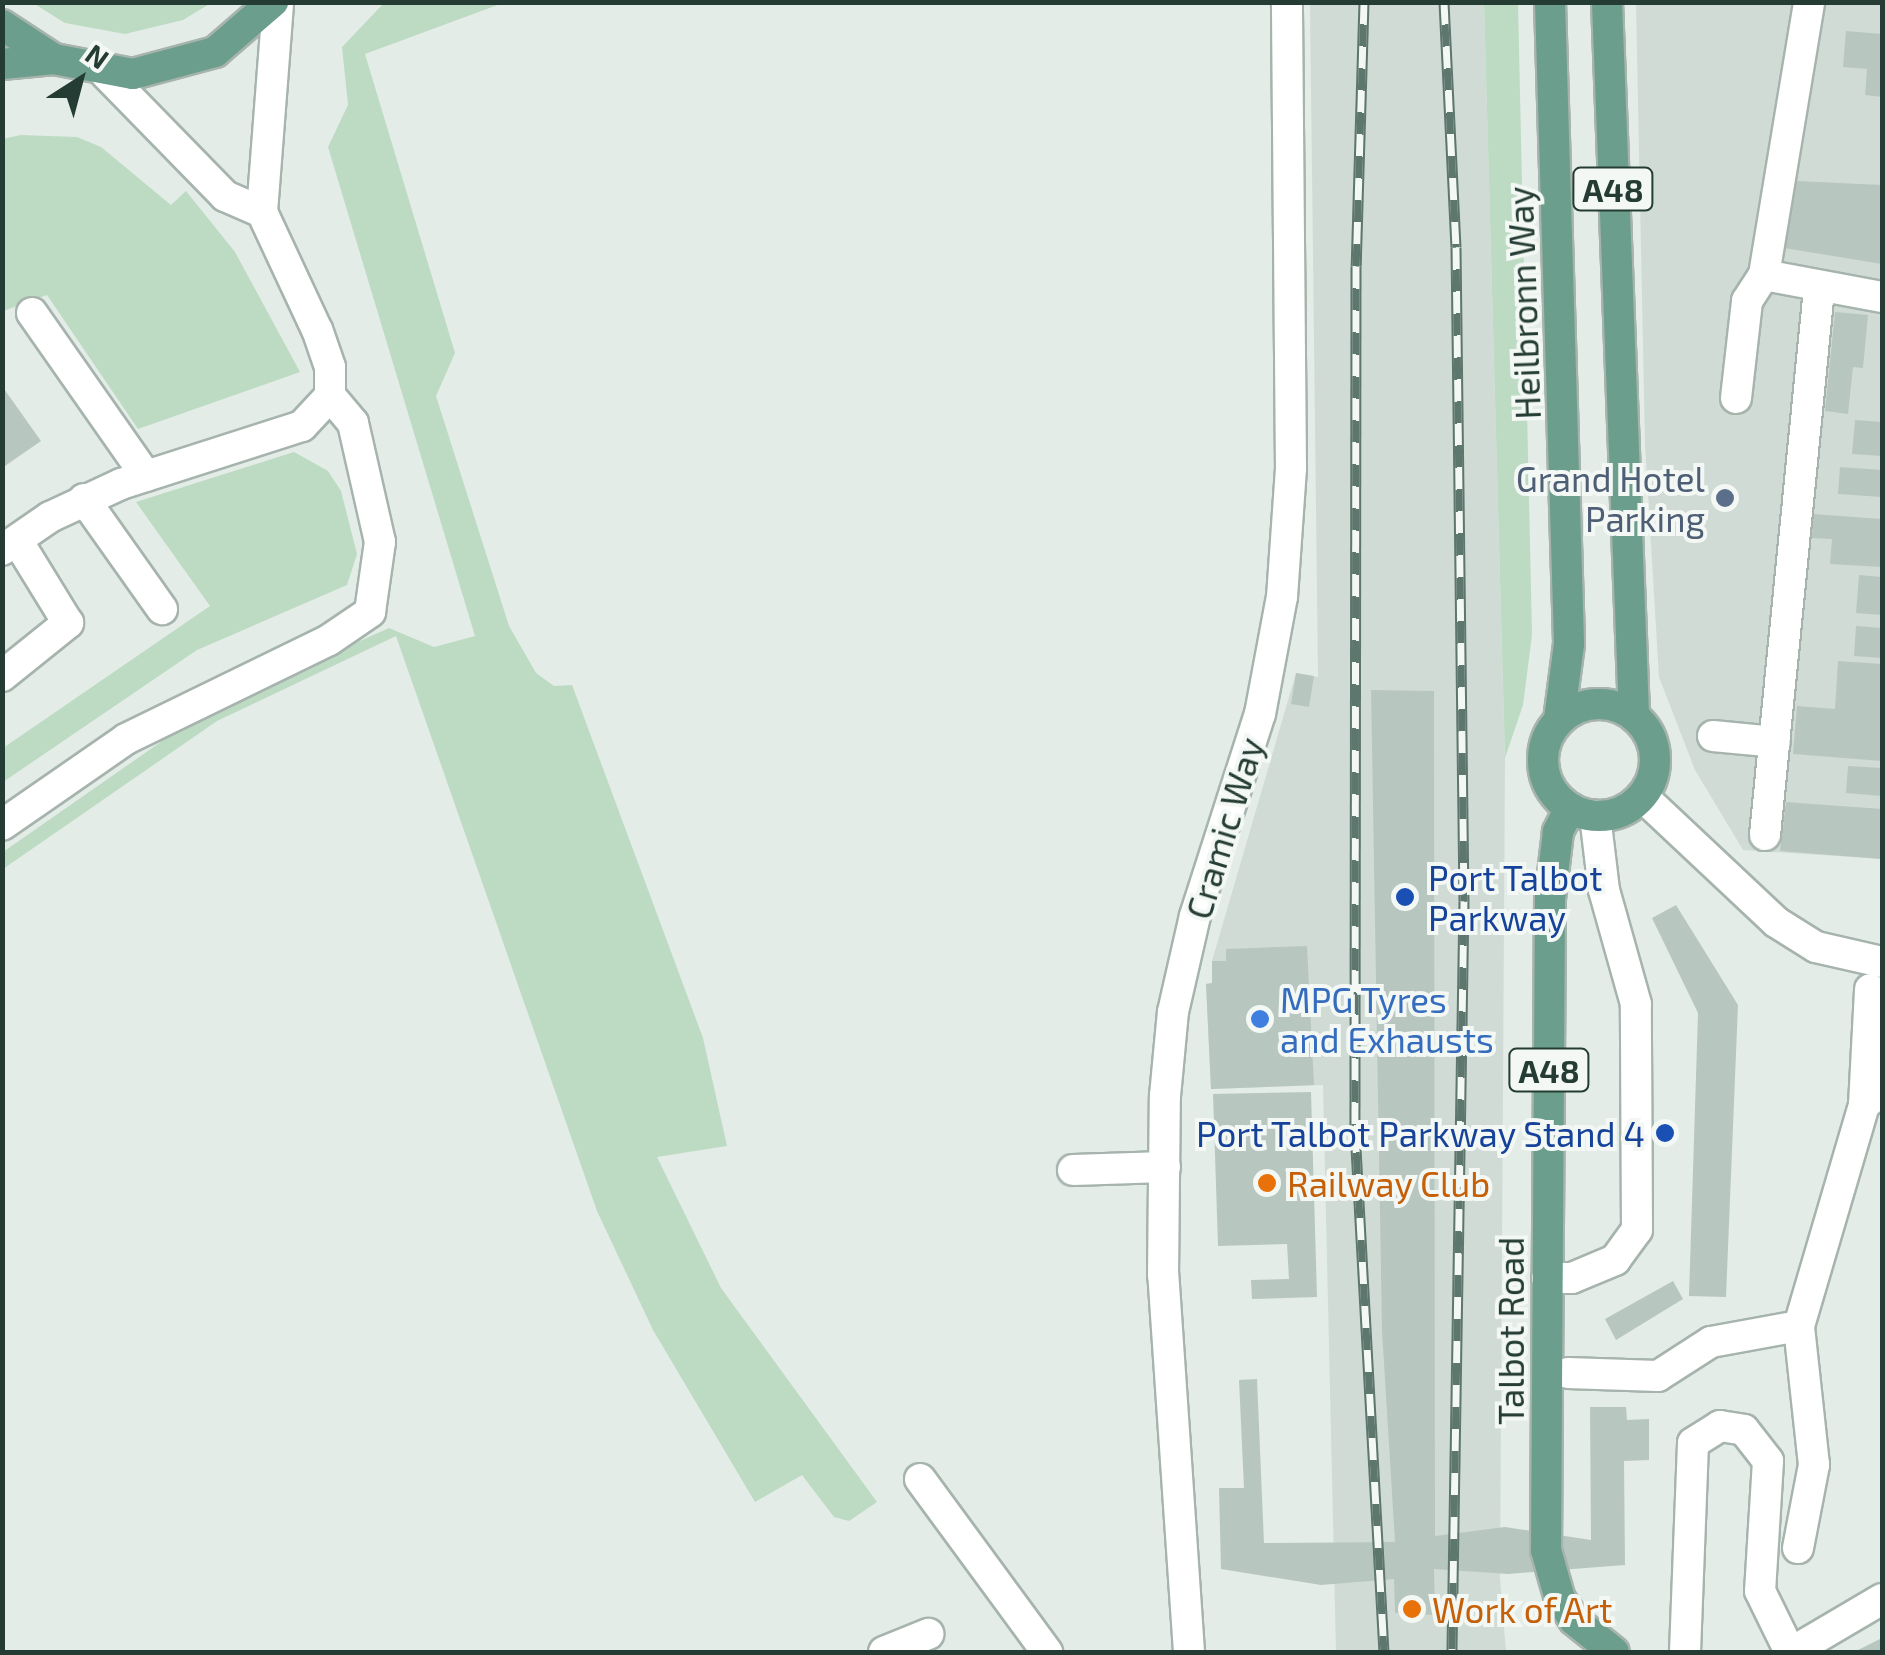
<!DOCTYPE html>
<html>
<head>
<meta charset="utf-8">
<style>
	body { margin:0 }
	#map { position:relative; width:1885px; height:1655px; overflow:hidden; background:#e3ece7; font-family:"Exo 2",sans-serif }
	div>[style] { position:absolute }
	.built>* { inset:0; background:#d1dbd6 }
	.green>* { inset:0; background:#bddbc3 }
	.building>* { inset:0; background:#b8c6c0 }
	.roads { filter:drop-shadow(2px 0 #a6b4ad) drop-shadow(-2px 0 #a6b4ad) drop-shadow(0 2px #a6b4ad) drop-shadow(0 -2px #a6b4ad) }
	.minor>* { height:30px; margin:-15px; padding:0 15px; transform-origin:15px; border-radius:15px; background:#fff }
	.major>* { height:30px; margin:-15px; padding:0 15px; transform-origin:15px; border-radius:15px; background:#6b9e8c }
	.major>.ring { margin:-15px; padding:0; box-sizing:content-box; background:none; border:30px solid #6b9e8c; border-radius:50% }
	.rail>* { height:11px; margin-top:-5.5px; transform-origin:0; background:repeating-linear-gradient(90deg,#f3f8f5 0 22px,#5e776e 0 44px); box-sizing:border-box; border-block:2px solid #5e776e }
	.dots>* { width:28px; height:28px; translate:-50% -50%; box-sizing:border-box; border:5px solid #f3f8f5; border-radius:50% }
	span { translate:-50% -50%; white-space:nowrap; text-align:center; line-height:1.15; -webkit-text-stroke:8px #f3f8f5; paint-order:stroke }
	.shield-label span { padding:2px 8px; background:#f3f8f5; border:2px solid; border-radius:8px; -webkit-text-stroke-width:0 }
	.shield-label { font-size:32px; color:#243c33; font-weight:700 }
	.street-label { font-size:35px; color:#243c33 }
	.service-label { font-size:35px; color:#4e5e75 }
	.right { translate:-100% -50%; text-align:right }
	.transit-label { font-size:35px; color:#164399 }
	.left { translate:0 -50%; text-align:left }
	.shop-label { font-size:35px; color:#366cbe }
	.food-label { font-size:35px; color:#c56008 }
	.frame { position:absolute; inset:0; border:5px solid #243c33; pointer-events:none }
	.north { position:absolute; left:30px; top:30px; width:100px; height:100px; -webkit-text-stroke:8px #f3f8f5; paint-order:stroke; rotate:36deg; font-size:28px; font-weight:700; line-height:40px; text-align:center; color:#243c33 }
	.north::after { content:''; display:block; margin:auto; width:35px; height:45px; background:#243c33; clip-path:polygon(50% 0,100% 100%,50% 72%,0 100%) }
</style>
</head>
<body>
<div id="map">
	<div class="built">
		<i style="clip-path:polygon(1310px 3px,1484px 3px,1505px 758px,1500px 1578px,1506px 1652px,1336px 1652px,1323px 1085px,1211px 1089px,1206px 984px,1212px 983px,1212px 961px,1296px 673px,1318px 677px)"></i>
		<i style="clip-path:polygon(1636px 3px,1882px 3px,1882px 859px,1743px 850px,1695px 770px,1659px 677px,1645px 444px)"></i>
	</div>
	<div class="green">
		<i style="clip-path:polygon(33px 3px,211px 3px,183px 20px,125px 34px,65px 23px)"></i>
		<i style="clip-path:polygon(384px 3px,503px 3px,365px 54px,455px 353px,436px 396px,509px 626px,536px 673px,554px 686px,572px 685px,703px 1038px,727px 1146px,657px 1157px,721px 1288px,877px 1502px,849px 1521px,834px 1517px,802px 1475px,755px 1502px,653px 1330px,597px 1211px,396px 636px,217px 721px,3px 869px,3px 852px,211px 707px,389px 628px,434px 647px,475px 636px,328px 147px,348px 105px,342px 47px)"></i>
		<i style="clip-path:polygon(1484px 3px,1518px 3px,1532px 635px,1523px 705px,1505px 758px)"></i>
		<i style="clip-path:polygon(21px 135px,77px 137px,101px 147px,171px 205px,186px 191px,235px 252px,300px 372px,138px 429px,47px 295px,3px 311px,2px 139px)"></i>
		<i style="clip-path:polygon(294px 452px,328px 471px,341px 491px,357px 554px,347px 585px,197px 650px,3px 782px,3px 748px,210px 606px,136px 502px)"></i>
	</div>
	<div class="building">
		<i style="clip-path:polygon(1846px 31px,1882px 34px,1882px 97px,1865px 95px,1867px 69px,1843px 67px)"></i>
		<i style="clip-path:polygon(1797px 181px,1882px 185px,1882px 264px,1784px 248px)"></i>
		<i style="clip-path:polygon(1835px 312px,1868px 315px,1863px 368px,1853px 367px,1848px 414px,1825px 411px)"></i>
		<i style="clip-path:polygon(2px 386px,41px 441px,2px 468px)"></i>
		<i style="clip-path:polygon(1855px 420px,1882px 422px,1882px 456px,1852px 454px)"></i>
		<i style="clip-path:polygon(1840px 467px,1882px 470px,1882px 497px,1838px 494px)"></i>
		<i style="clip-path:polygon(1813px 514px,1882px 519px,1882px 567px,1830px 564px,1832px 539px,1812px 538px)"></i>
		<i style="clip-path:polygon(1859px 575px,1882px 577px,1882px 615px,1856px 613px)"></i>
		<i style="clip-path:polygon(1856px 626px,1882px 628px,1882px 658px,1854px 656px)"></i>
		<i style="clip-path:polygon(1838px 661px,1882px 664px,1882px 761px,1793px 754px,1797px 706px,1835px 709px)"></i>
		<i style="clip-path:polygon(1296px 673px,1314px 676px,1309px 707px,1291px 704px)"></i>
		<i style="clip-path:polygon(1371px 690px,1434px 691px,1435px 1536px,1505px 1527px,1591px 1540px,1590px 1407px,1626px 1407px,1627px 1420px,1649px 1419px,1649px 1460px,1624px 1461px,1625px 1565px,1508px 1574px,1434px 1569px,1435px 1615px,1395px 1613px,1394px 1579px,1321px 1585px,1221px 1569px,1219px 1488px,1244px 1488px,1239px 1380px,1257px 1379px,1264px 1543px,1395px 1542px,1382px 1331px)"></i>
		<i style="clip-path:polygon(1848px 766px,1882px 768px,1882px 796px,1846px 793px)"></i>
		<i style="clip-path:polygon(1786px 802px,1882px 809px,1882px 859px,1780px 851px)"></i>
		<i style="clip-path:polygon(1676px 905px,1738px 1005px,1726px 1297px,1689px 1296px,1698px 1013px,1652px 918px)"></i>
		<i style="clip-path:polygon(1307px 946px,1314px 1085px,1211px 1089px,1206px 984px,1212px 983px,1212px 961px,1226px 961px,1226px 949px)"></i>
		<i style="clip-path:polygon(1311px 1092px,1317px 1297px,1252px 1299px,1251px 1280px,1289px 1279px,1287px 1244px,1218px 1246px,1213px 1094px)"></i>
		<i style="clip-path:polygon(1673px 1281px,1683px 1299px,1616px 1340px,1605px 1319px)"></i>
		<i style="clip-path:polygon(1882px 1638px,1882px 1652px,1854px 1652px)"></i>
	</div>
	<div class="roads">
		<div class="minor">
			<i style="left:105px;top:73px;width:172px;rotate:45.7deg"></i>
			<i style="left:225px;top:196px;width:40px;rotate:23.4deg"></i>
			<i style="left:1764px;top:275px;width:120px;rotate:10.6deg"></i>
			<i style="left:32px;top:313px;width:199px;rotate:55deg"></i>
			<i style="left:1736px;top:398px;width:98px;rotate:-83.5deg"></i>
			<i style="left:1747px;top:301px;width:31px;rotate:-57deg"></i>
			<i style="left:1764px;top:275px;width:277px;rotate:-80.6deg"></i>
			<i style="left:84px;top:499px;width:135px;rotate:54.7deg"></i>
			<i style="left:2px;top:550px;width:58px;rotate:-34.5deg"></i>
			<i style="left:50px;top:517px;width:78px;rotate:-24.9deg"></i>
			<i style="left:121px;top:484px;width:190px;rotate:-17.8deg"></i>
			<i style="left:302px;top:426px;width:41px;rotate:-47deg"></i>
			<i style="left:330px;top:396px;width:29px;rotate:-90deg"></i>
			<i style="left:330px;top:367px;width:39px;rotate:-109deg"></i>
			<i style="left:317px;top:330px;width:130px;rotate:-115deg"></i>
			<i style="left:262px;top:212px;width:211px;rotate:-85.6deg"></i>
			<i style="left:2px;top:676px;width:85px;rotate:-38.8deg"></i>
			<i style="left:68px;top:623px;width:97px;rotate:-121.6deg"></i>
			<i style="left:1713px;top:736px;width:62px;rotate:5.5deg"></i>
			<i style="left:1642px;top:796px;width:184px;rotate:43.2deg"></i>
			<i style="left:1776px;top:922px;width:47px;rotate:32deg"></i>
			<i style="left:1816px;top:947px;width:68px;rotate:12.8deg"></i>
			<i style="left:2px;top:825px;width:151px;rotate:-34.7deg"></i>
			<i style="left:126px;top:739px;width:226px;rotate:-26deg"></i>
			<i style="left:329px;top:640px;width:50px;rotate:-34.3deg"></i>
			<i style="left:370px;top:612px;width:71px;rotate:-81.9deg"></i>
			<i style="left:380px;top:542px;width:122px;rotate:-102.8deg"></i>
			<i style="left:353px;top:423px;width:35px;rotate:-130deg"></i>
			<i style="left:1765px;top:835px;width:549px;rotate:-84.35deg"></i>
			<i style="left:1864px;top:1105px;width:116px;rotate:-87deg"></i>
			<i style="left:1073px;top:1170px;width:92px;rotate:-1.9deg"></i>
			<i style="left:1547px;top:1278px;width:25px"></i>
			<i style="left:1572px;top:1278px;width:47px;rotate:-22.7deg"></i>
			<i style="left:1615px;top:1260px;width:37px;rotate:-54deg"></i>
			<i style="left:1637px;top:1230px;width:226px;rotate:-90.3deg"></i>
			<i style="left:1636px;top:1004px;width:118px;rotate:-105.7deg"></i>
			<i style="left:1604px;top:890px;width:75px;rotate:-96.9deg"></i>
			<i style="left:1568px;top:1373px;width:90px;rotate:1.9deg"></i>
			<i style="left:1658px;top:1376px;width:63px;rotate:-32.7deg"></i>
			<i style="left:1711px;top:1342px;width:89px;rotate:-10.3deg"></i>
			<i style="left:920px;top:1479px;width:215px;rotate:53.7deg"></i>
			<i style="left:1798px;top:1548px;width:85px;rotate:-79.1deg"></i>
			<i style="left:1814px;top:1465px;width:140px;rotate:-96.2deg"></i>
			<i style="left:1799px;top:1326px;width:230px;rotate:-73.6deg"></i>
			<i style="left:1864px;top:1105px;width:23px;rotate:-40deg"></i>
			<i style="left:884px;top:1652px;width:48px;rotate:-22.2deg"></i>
			<i style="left:1189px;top:1652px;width:378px;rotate:-93.9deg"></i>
			<i style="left:1163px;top:1275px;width:179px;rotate:-89.4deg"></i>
			<i style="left:1165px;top:1096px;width:84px;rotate:-84.6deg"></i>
			<i style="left:1173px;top:1012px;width:98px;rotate:-77.1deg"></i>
			<i style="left:1195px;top:916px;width:212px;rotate:-72.2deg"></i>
			<i style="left:1260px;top:714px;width:119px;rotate:-79.4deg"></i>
			<i style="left:1282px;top:597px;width:128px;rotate:-86deg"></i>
			<i style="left:1291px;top:469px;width:467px;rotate:-90.5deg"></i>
			<i style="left:1685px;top:1652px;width:209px;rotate:-87.8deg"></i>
			<i style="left:1693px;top:1443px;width:32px;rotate:-32deg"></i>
			<i style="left:1720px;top:1426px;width:24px;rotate:9deg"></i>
			<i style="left:1744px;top:1430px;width:39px;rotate:52deg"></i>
			<i style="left:1768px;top:1461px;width:130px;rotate:93.5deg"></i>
			<i style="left:1760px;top:1591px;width:68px;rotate:63.8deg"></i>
			<i style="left:1792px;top:1652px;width:104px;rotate:-30.5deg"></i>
		</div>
		<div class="major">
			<i style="left:1550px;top:2px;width:642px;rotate:88.3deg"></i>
			<i style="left:1569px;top:644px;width:77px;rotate:97.5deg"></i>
			<i style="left:1607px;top:2px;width:715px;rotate:87.83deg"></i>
			<i style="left:2px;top:25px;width:62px;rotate:33.2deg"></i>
			<i style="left:54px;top:59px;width:80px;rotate:10.8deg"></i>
			<i style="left:133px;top:74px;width:85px;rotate:-15deg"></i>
			<i style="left:215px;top:52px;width:77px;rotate:-40.8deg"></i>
			<i style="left:2px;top:64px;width:52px;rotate:-5.5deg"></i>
			<i class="ring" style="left:1543px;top:704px;width:82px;height:82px"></i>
			<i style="left:1570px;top:808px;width:27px;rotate:117deg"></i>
			<i style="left:1558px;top:832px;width:67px;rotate:96.8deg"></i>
			<i style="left:1550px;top:899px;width:651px;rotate:90.35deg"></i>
			<i style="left:1546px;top:1550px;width:51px;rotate:74.1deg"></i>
			<i style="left:1560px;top:1599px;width:25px;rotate:56deg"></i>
			<i style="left:1574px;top:1620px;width:51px;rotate:38.7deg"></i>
		</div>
	</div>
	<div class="rail">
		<i style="left:1364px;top:2px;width:264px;rotate:91.7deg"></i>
		<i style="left:1356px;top:266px;width:864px;rotate:90.07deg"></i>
		<i style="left:1355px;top:1130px;width:523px;rotate:86.82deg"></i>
		<i style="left:1444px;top:2px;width:245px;rotate:87.2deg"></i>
		<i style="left:1456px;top:247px;width:654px;rotate:89.3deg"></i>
		<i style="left:1464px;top:901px;width:751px;rotate:90.92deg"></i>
	</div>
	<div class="dots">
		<i style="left:1725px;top:498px;background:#5c6f8a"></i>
		<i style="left:1405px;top:897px;background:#1a4fb4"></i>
		<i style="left:1260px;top:1019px;background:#3f7fe0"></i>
		<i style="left:1665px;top:1133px;background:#1a4fb4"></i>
		<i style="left:1267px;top:1183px;background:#e8710a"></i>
		<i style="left:1412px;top:1609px;background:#e8710a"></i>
	</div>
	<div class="shield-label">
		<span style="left:1613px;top:189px">A48</span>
		<span style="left:1549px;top:1070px">A48</span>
	</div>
	<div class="street-label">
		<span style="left:1523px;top:303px;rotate:-92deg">Heilbronn Way</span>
		<span style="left:1224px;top:828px;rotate:-73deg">Cramic Way</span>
		<span style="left:1510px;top:1331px;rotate:-90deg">Talbot Road</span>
	</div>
	<div class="service-label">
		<span class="right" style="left:1705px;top:498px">Grand Hotel<br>Parking</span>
	</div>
	<div class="transit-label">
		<span class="left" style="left:1428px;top:897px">Port Talbot<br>Parkway</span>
		<span class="right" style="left:1645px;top:1133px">Port Talbot Parkway Stand 4</span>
	</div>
	<div class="shop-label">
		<span class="left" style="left:1280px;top:1019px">MPG Tyres<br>and Exhausts</span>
	</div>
	<div class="food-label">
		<span class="left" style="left:1287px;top:1183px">Railway Club</span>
		<span class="left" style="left:1432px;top:1609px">Work of Art</span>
	</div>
	<div class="frame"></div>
	<div class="north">N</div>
</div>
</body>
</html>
